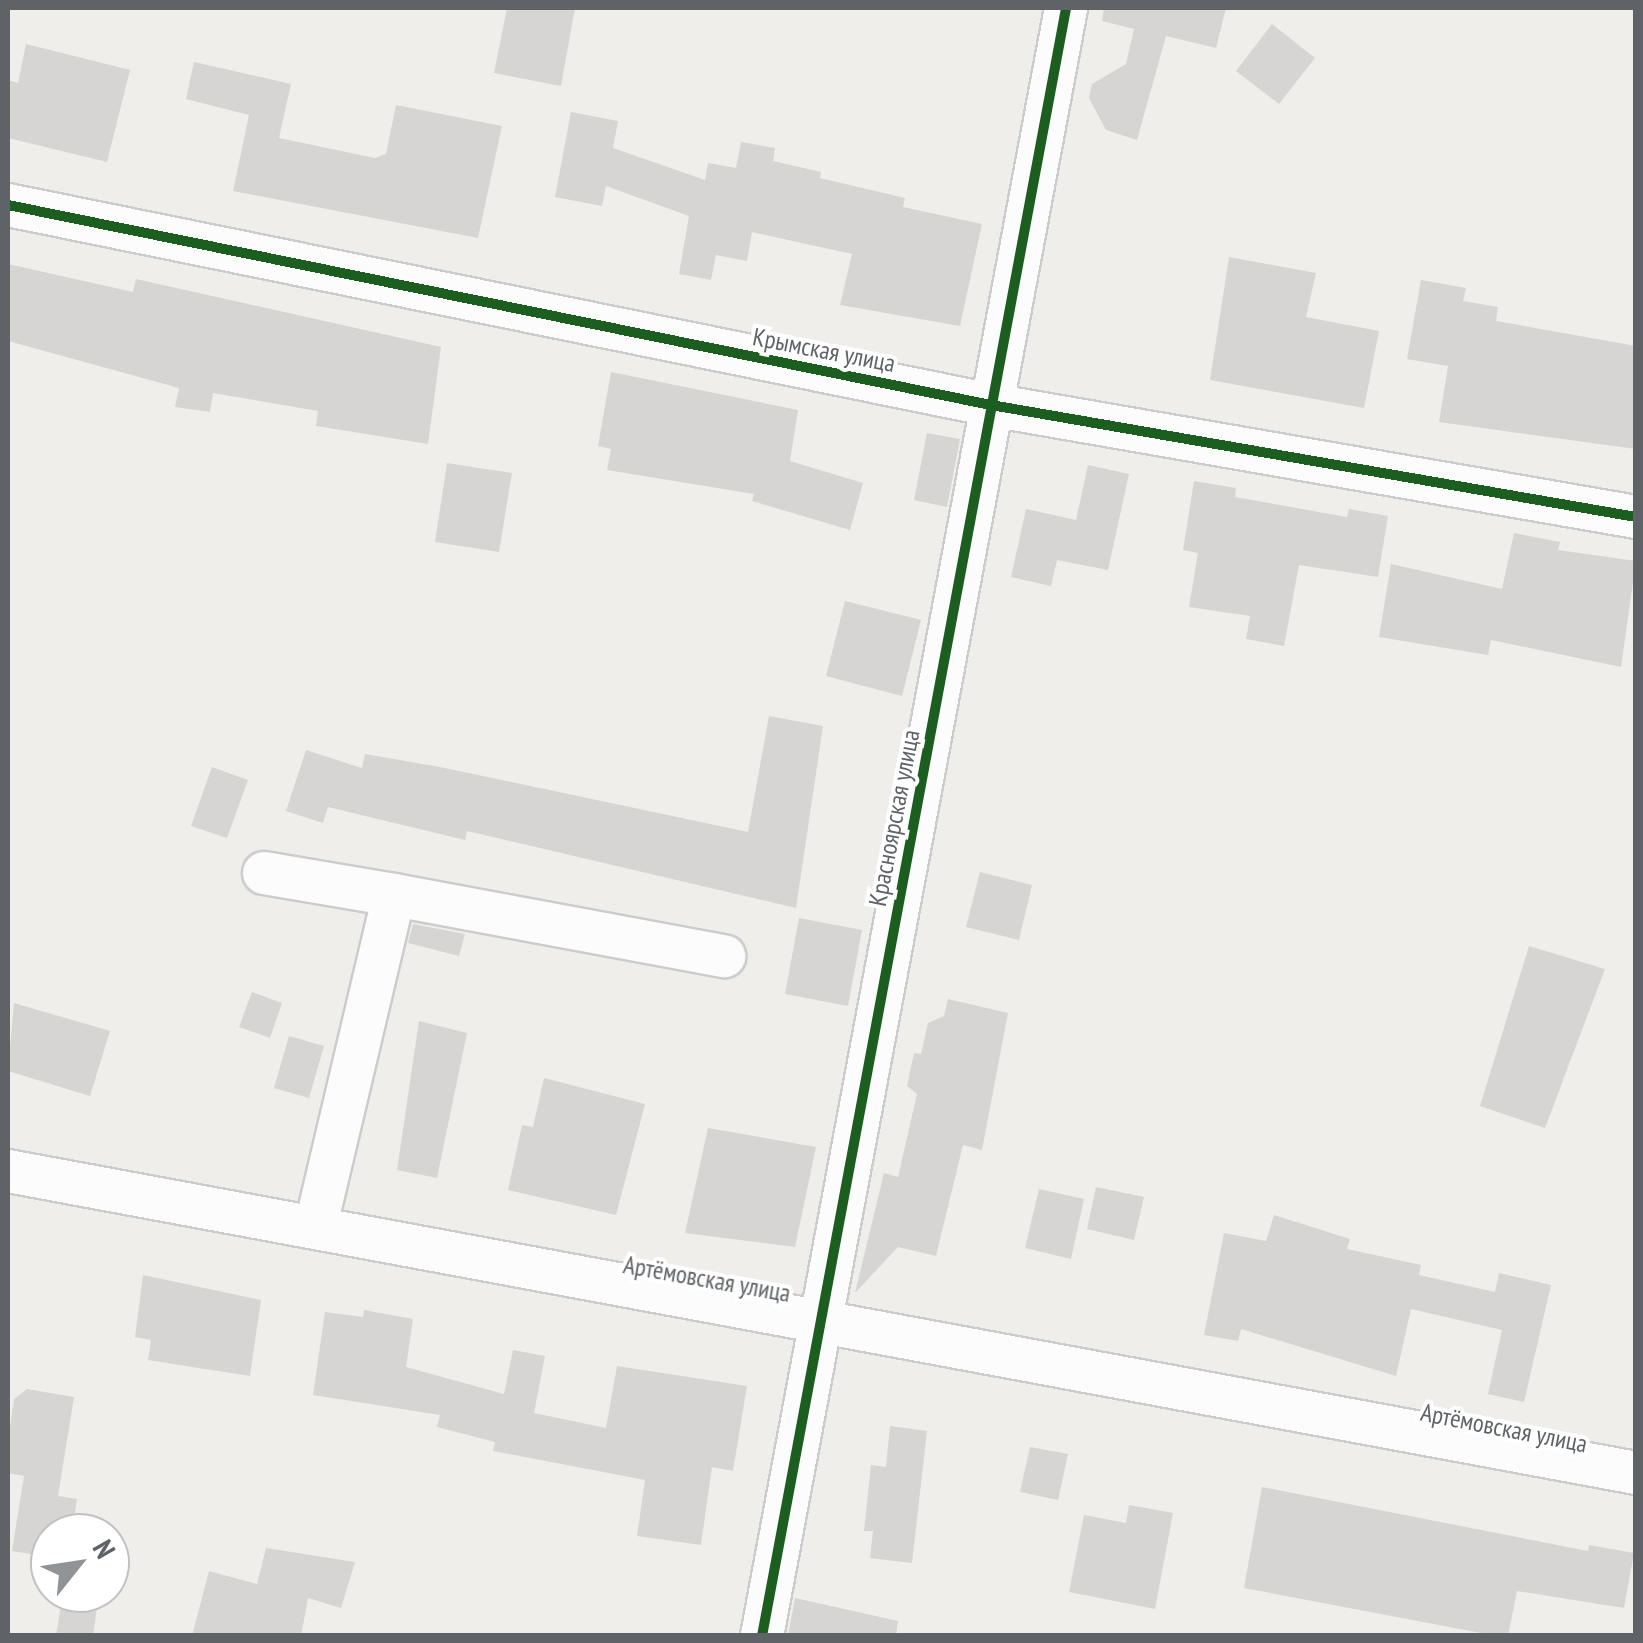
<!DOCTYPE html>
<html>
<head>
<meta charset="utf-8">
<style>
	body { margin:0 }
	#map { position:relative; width:1643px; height:1643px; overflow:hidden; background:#efeeea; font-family:"PT Sans Narrow",sans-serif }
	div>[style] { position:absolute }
	.building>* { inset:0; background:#d6d5d3 }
	.roads { filter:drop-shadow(2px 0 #cbcccc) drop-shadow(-2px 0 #cbcccc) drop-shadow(0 2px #cbcccc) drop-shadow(0 -2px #cbcccc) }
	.street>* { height:42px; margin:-21px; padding:0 21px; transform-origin:21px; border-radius:21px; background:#fdfcfc }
	.cycleway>* { height:10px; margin:-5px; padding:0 5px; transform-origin:5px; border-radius:5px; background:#1b5e20 }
	span { translate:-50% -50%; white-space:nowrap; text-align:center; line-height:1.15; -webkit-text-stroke:8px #fff; paint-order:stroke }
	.street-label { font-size:25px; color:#5f6368 }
	.frame { position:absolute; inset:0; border:10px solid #5f6368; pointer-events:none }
	.north { position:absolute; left:30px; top:1513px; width:100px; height:100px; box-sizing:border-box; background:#fff; border:2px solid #bfc1c3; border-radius:50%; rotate:60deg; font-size:28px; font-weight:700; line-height:40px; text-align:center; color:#5f6368 }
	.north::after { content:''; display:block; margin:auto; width:35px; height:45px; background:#919496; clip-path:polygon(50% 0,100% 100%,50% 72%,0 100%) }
</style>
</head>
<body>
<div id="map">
	<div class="building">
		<i style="clip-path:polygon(507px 8px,575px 8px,561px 86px,494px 73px)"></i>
		<i style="clip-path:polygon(1104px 8px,1226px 8px,1216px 48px,1166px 36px,1137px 140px,1106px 130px,1089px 98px,1092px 84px,1126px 64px,1134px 29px,1102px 21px)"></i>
		<i style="clip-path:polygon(1272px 24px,1315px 58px,1279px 104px,1236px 71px)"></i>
		<i style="clip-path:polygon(26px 44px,130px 70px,107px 162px,8px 138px,8px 80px,18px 83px)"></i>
		<i style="clip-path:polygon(194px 62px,291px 84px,279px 138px,375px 158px,386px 154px,396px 105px,502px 126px,478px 238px,233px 191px,249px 115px,186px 99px)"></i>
		<i style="clip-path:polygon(571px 112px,618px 121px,613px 148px,705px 180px,708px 163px,736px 168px,741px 142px,775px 148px,773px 161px,821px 172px,820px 178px,905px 198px,903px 207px,982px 224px,960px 326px,840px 305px,852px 254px,752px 232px,747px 261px,716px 255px,711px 280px,679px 274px,689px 216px,606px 186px,602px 206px,555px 197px)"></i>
		<i style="clip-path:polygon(1229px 257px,1316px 273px,1306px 317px,1379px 331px,1364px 408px,1210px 380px)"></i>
		<i style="clip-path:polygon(8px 264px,133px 292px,136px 279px,441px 347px,428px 444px,316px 426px,318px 411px,213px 393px,210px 412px,175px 407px,179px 388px,8px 341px)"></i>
		<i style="clip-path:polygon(1421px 280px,1466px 288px,1463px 301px,1498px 307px,1496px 321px,1636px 346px,1636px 449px,1439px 422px,1448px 366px,1407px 359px)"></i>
		<i style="clip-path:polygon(611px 372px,798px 410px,790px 461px,863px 483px,850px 530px,752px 501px,754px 494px,607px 470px,611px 449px,598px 446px)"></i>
		<i style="clip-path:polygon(927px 433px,960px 439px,947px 507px,914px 500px)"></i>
		<i style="clip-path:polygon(447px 463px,512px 473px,499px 552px,435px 542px)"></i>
		<i style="clip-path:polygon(1088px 465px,1129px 474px,1108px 570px,1057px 560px,1051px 586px,1011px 577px,1026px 509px,1076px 520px)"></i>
		<i style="clip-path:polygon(1194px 481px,1236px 488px,1235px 497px,1347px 517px,1349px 509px,1388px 516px,1378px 577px,1299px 565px,1284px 646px,1246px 639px,1250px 616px,1189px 607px,1198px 553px,1183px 550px)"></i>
		<i style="clip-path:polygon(1514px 533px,1560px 542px,1558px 550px,1636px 561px,1621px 667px,1491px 640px,1488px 655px,1379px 637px,1391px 564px,1502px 589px)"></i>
		<i style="clip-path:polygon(845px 601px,921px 620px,902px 696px,826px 676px)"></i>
		<i style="clip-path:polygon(769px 716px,823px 726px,796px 908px,467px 831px,465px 840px,328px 807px,323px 823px,286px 811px,306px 750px,362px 768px,365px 754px,440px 767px,748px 832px)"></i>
		<i style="clip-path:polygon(212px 767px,248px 780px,227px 838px,191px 826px)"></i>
		<i style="clip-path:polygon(980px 872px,1032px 885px,1019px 940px,966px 927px)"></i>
		<i style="clip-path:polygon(799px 918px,862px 930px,848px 1006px,785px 994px)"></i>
		<i style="clip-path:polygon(413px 924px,465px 934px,459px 956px,408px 943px)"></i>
		<i style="clip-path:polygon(1529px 946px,1605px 969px,1545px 1128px,1480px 1106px)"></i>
		<i style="clip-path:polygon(252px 992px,282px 1003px,270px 1038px,239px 1027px)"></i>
		<i style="clip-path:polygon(948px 999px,1008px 1013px,982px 1150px,963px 1145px,936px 1256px,898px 1247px,855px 1293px,884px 1173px,898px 1177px,917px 1094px,907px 1086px,914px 1053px,921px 1054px,928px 1023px,944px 1016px)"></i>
		<i style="clip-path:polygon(14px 1003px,110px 1031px,90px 1096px,8px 1071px)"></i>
		<i style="clip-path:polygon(419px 1021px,467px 1033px,437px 1178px,397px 1170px)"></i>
		<i style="clip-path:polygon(289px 1036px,324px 1046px,309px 1098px,274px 1088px)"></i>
		<i style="clip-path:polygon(544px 1078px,645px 1104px,616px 1215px,508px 1190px,522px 1125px,533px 1127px)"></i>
		<i style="clip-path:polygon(708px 1128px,816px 1147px,795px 1247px,685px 1233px)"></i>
		<i style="clip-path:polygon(1096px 1187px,1144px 1197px,1134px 1240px,1087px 1229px)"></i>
		<i style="clip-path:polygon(1039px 1189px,1084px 1199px,1071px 1259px,1025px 1248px)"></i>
		<i style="clip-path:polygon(1274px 1215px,1350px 1239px,1347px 1249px,1421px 1265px,1419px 1275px,1495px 1292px,1499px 1273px,1551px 1285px,1524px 1402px,1488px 1394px,1502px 1330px,1411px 1309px,1396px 1376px,1241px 1329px,1238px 1341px,1204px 1335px,1224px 1233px,1266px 1241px)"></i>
		<i style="clip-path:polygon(143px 1275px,261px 1300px,250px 1376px,148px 1360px,151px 1340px,135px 1337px)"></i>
		<i style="clip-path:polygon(364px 1310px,413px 1319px,406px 1367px,504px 1394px,513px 1350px,545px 1356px,534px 1413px,606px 1428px,617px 1366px,747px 1386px,733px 1471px,712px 1467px,701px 1545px,637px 1536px,645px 1480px,493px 1451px,495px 1442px,437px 1427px,440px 1415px,313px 1395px,325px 1312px,363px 1317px)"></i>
		<i style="clip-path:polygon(27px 1389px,74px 1397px,58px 1496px,77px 1499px,72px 1533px,50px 1533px,50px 1557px,12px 1551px,24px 1476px,8px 1473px,8px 1442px,14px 1399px)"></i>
		<i style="clip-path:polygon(890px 1426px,927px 1431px,912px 1563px,870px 1558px,873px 1531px,864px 1531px,871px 1465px,886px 1467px)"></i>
		<i style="clip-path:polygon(1030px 1447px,1068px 1454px,1058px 1500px,1020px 1492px)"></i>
		<i style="clip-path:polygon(1262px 1487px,1588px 1551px,1589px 1545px,1634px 1553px,1624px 1608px,1517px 1591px,1508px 1636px,1497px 1636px,1244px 1588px)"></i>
		<i style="clip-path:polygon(1129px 1505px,1173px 1513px,1155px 1609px,1069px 1592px,1084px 1515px,1126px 1523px)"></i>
		<i style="clip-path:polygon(266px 1548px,355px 1562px,341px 1608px,308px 1598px,301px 1636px,192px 1636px,209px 1571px,257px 1584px)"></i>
		<i style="clip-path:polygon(63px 1593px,99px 1593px,93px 1636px,56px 1636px)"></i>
		<i style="clip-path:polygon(795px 1598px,898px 1621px,896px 1636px,788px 1636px)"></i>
	</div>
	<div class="roads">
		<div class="street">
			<i style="left:8px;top:205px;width:1003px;rotate:11.5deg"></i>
			<i style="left:991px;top:405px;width:655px;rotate:9.85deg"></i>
			<i style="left:264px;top:873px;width:132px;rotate:9.6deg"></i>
			<i style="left:394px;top:895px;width:342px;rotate:103.3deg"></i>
			<i style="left:394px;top:895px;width:336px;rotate:10.5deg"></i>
			<i style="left:8px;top:1171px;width:1656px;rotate:10.51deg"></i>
			<i style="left:762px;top:1636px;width:1656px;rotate:-79.42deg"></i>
		</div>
	</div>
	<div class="cycleway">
		<i style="left:8px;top:205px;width:1003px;rotate:11.5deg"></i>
		<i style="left:991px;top:405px;width:655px;rotate:9.85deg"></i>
		<i style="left:762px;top:1636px;width:1656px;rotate:-79.42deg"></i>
	</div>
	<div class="street-label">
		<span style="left:824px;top:350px;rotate:11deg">Крымская улица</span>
		<span style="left:894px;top:818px;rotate:-79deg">Красноярская улица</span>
		<span style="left:707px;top:1279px;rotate:10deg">Артёмовская улица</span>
		<span style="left:1504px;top:1428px;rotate:11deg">Артёмовская улица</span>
	</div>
	<div class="frame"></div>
	<div class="north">N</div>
</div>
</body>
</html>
